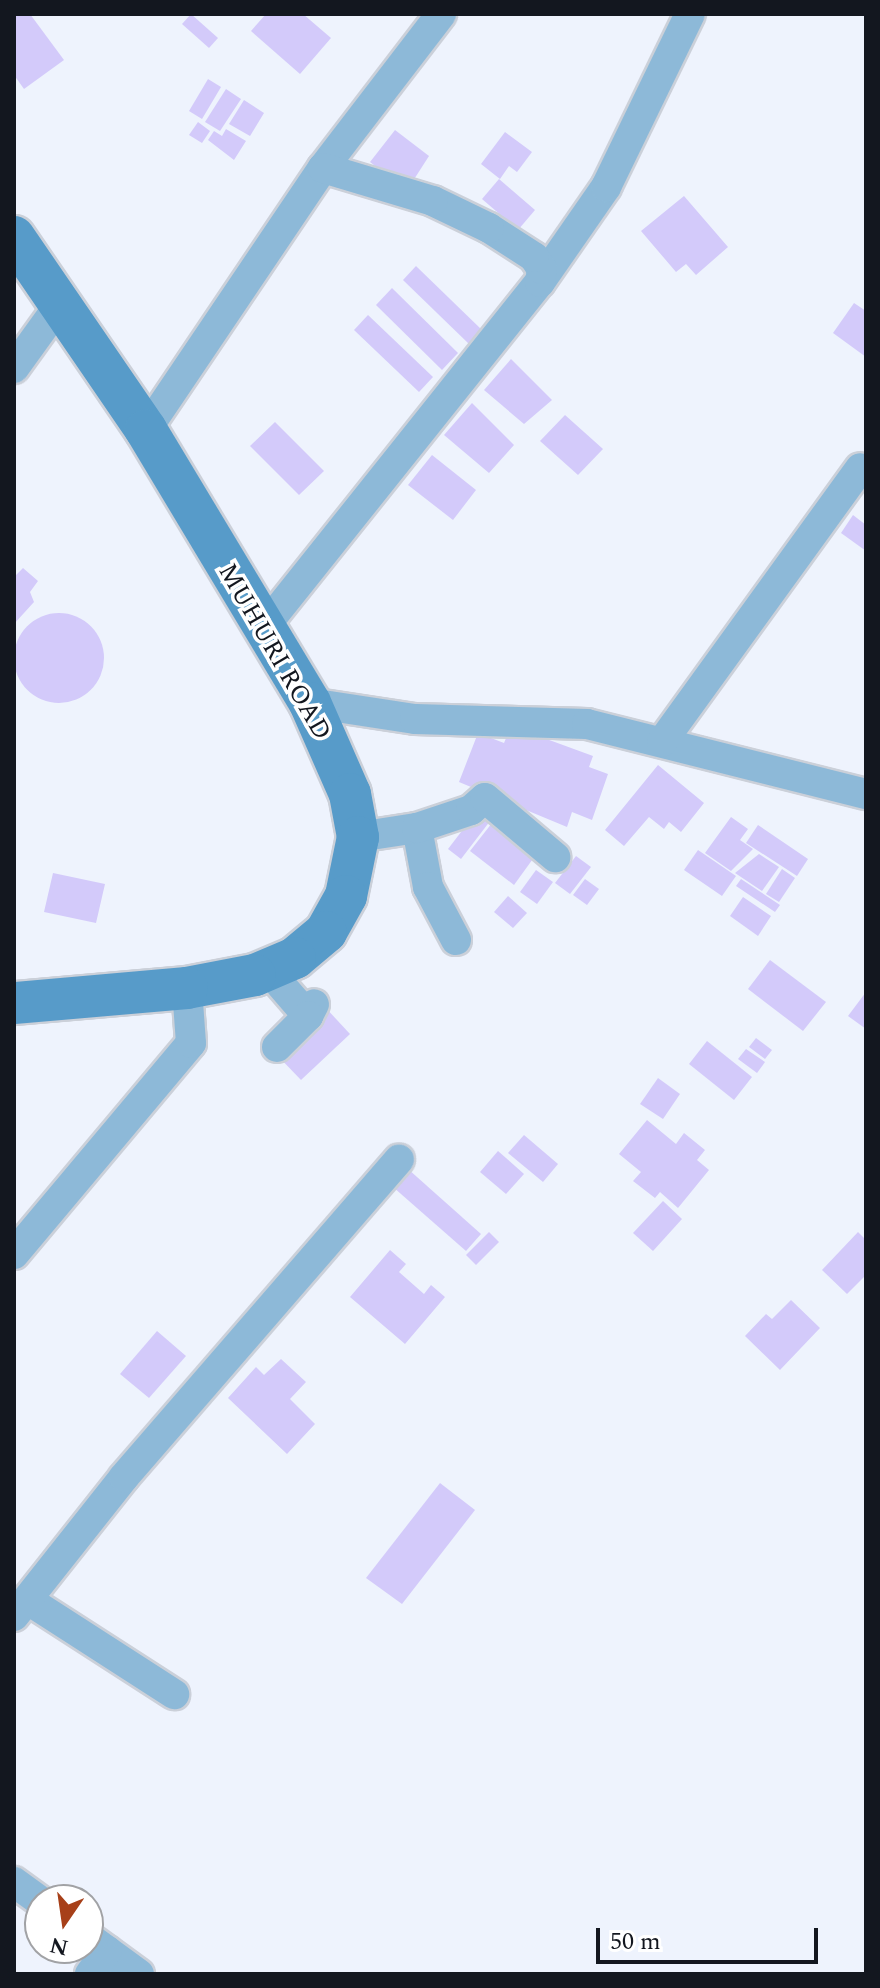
<!DOCTYPE html>
<html>
<head>
<meta charset="utf-8">
<style>
	body { margin:0 }
	#map { position:relative; width:880px; height:1988px; overflow:hidden; background:#eef3fd; font-family:Spectral,serif }
	div>[style] { position:absolute }
	.building>* { inset:0; background:#d3cafa }
	.round { border-radius:50% }
	.roads { filter:drop-shadow(2px 0 #cbd0d9) drop-shadow(-2px 0 #cbd0d9) drop-shadow(0 2px #cbd0d9) drop-shadow(0 -2px #cbd0d9) }
	.minor>* { height:30px; margin:-15px; padding:0 15px; transform-origin:15px; border-radius:15px; background:#8db9d8 }
	.secondary>* { height:42px; margin:-21px; padding:0 21px; transform-origin:21px; border-radius:21px; background:#579bc9 }
	span { translate:-50% -50%; white-space:nowrap; text-align:center; line-height:1.15; -webkit-text-stroke:7px #fff; paint-order:stroke }
	.street-label { font-size:26px; color:#13171f }
	.frame { position:absolute; inset:0; border:16px solid #13171f; pointer-events:none }
	.north { position:absolute; left:24px; top:1884px; width:80px; height:80px; box-sizing:border-box; background:#fff; border:2px solid #a1a2a5; border-radius:50%; rotate:193deg; font-size:22px; font-weight:700; line-height:32px; text-align:center; color:#13171f }
	.north::after { content:''; display:block; margin:auto; width:28px; height:36px; background:#a74019; clip-path:polygon(50% 0,100% 100%,50% 72%,0 100%) }
	.scale { position:absolute; left:596px; top:1928px; width:222px; height:36px; box-sizing:border-box; border:4px solid #13171f; border-top:0; padding-left:10px; font-size:24px; line-height:28px; white-space:nowrap; color:#13171f; -webkit-text-stroke:6px #fff; paint-order:stroke }
</style>
</head>
<body>
<div id="map">
	<div class="building">
		<i style="clip-path:polygon(30px 14px,64px 60px,24px 89px,14px 75px,14px 15px)"></i>
		<i style="clip-path:polygon(191px 14px,218px 38px,209px 48px,182px 24px)"></i>
		<i style="clip-path:polygon(266px 14px,303px 14px,331px 38px,300px 74px,251px 31px)"></i>
		<i style="clip-path:polygon(208px 79px,221px 87px,202px 119px,189px 111px)"></i>
		<i style="clip-path:polygon(226px 89px,241px 99px,220px 131px,205px 122px)"></i>
		<i style="clip-path:polygon(244px 100px,264px 113px,250px 136px,229px 124px)"></i>
		<i style="clip-path:polygon(198px 122px,210px 131px,202px 143px,189px 135px)"></i>
		<i style="clip-path:polygon(226px 129px,246px 141px,234px 160px,208px 140px,214px 131px,222px 136px)"></i>
		<i style="clip-path:polygon(395px 130px,429px 156px,411px 184px,401px 186px,370px 162px)"></i>
		<i style="clip-path:polygon(505px 132px,532px 152px,517px 172px,509px 166px,500px 179px,481px 164px)"></i>
		<i style="clip-path:polygon(499px 179px,535px 210px,518px 230px,482px 199px)"></i>
		<i style="clip-path:polygon(684px 196px,728px 247px,696px 275px,686px 264px,676px 272px,641px 231px)"></i>
		<i style="clip-path:polygon(416px 266px,483px 331px,470px 345px,403px 280px)"></i>
		<i style="clip-path:polygon(392px 288px,458px 353px,442px 370px,376px 305px)"></i>
		<i style="clip-path:polygon(854px 303px,866px 311px,866px 357px,833px 333px)"></i>
		<i style="clip-path:polygon(368px 315px,433px 377px,419px 392px,354px 330px)"></i>
		<i style="clip-path:polygon(511px 359px,552px 400px,524px 424px,484px 390px)"></i>
		<i style="clip-path:polygon(472px 403px,514px 445px,489px 473px,444px 435px)"></i>
		<i style="clip-path:polygon(565px 415px,603px 449px,578px 475px,540px 441px)"></i>
		<i style="clip-path:polygon(275px 422px,324px 471px,299px 495px,250px 446px)"></i>
		<i style="clip-path:polygon(432px 455px,476px 490px,453px 520px,408px 485px)"></i>
		<i style="clip-path:polygon(853px 515px,866px 525px,866px 551px,841px 533px)"></i>
		<i style="clip-path:polygon(23px 568px,38px 581px,30px 592px,34px 602px,14px 624px,14px 577px)"></i>
		<i class="round" style="left:14px;top:613px;width:90px;height:90px"></i>
		<i style="clip-path:polygon(511px 726px,593px 756px,589px 767px,608px 774px,592px 820px,572px 812px,567px 827px,459px 782px,478px 733px,504px 743px)"></i>
		<i style="clip-path:polygon(658px 765px,704px 803px,681px 832px,669px 822px,664px 829px,649px 817px,624px 846px,605px 830px)"></i>
		<i style="clip-path:polygon(484px 802px,497px 812px,461px 859px,448px 849px)"></i>
		<i style="clip-path:polygon(731px 817px,748px 829px,740px 840px,753px 849px,731px 871px,705px 853px)"></i>
		<i style="clip-path:polygon(492px 823px,535px 856px,514px 885px,470px 851px)"></i>
		<i style="clip-path:polygon(758px 825px,808px 859px,797px 876px,746px 843px)"></i>
		<i style="clip-path:polygon(698px 850px,736px 876px,722px 896px,684px 870px)"></i>
		<i style="clip-path:polygon(759px 854px,779px 867px,762px 891px,735px 873px)"></i>
		<i style="clip-path:polygon(576px 856px,591px 867px,570px 894px,555px 883px)"></i>
		<i style="clip-path:polygon(782px 869px,795px 878px,779px 902px,766px 894px)"></i>
		<i style="clip-path:polygon(536px 870px,553px 882px,537px 904px,520px 892px)"></i>
		<i style="clip-path:polygon(53px 873px,105px 884px,96px 923px,44px 912px)"></i>
		<i style="clip-path:polygon(585px 879px,599px 889px,587px 905px,573px 895px)"></i>
		<i style="clip-path:polygon(741px 879px,780px 905px,775px 912px,736px 886px)"></i>
		<i style="clip-path:polygon(508px 896px,527px 913px,513px 928px,494px 912px)"></i>
		<i style="clip-path:polygon(743px 897px,771px 916px,758px 936px,730px 916px)"></i>
		<i style="clip-path:polygon(770px 960px,826px 1002px,803px 1031px,748px 989px)"></i>
		<i style="clip-path:polygon(866px 992px,866px 1029px,848px 1016px)"></i>
		<i style="clip-path:polygon(324px 1006px,350px 1034px,301px 1080px,275px 1053px)"></i>
		<i style="clip-path:polygon(756px 1038px,772px 1050px,765px 1059px,749px 1047px)"></i>
		<i style="clip-path:polygon(707px 1041px,752px 1077px,734px 1100px,689px 1064px)"></i>
		<i style="clip-path:polygon(746px 1049px,765px 1062px,757px 1073px,738px 1059px)"></i>
		<i style="clip-path:polygon(658px 1078px,680px 1094px,663px 1119px,640px 1104px)"></i>
		<i style="clip-path:polygon(647px 1120px,676px 1144px,684px 1133px,705px 1150px,697px 1160px,709px 1170px,678px 1208px,660px 1192px,655px 1198px,633px 1181px,641px 1172px,619px 1154px)"></i>
		<i style="clip-path:polygon(524px 1135px,558px 1164px,543px 1182px,508px 1153px)"></i>
		<i style="clip-path:polygon(498px 1151px,524px 1174px,506px 1194px,480px 1172px)"></i>
		<i style="clip-path:polygon(408px 1169px,481px 1234px,466px 1251px,393px 1187px)"></i>
		<i style="clip-path:polygon(663px 1201px,682px 1219px,653px 1251px,633px 1233px)"></i>
		<i style="clip-path:polygon(489px 1232px,499px 1242px,476px 1265px,466px 1255px)"></i>
		<i style="clip-path:polygon(858px 1232px,866px 1240px,866px 1275px,847px 1294px,822px 1270px)"></i>
		<i style="clip-path:polygon(390px 1250px,406px 1264px,399px 1272px,424px 1294px,431px 1285px,445px 1297px,405px 1344px,350px 1297px)"></i>
		<i style="clip-path:polygon(791px 1300px,820px 1328px,780px 1370px,745px 1336px,766px 1314px,772px 1319px)"></i>
		<i style="clip-path:polygon(157px 1331px,186px 1356px,149px 1398px,120px 1374px)"></i>
		<i style="clip-path:polygon(281px 1359px,306px 1382px,290px 1399px,315px 1424px,287px 1454px,228px 1398px,256px 1367px,264px 1375px)"></i>
		<i style="clip-path:polygon(440px 1483px,475px 1510px,402px 1604px,366px 1578px)"></i>
	</div>
	<div class="roads">
		<div class="minor">
			<i style="left:540px;top:282px;width:116px;rotate:-55.2deg"></i>
			<i style="left:606px;top:187px;width:192px;rotate:-64.1deg"></i>
			<i style="left:14px;top:368px;width:75px;rotate:-54.2deg"></i>
			<i style="left:146px;top:430px;width:316px;rotate:-56deg"></i>
			<i style="left:323px;top:168px;width:194px;rotate:-52.5deg"></i>
			<i style="left:265px;top:626px;width:440px;rotate:-51.4deg"></i>
			<i style="left:540px;top:282px;width:13px;rotate:-81deg"></i>
			<i style="left:542px;top:269px;width:14px;rotate:-124deg"></i>
			<i style="left:534px;top:257px;width:54px;rotate:-147.2deg"></i>
			<i style="left:489px;top:228px;width:62px;rotate:-154.3deg"></i>
			<i style="left:433px;top:201px;width:115px;rotate:-163.3deg"></i>
			<i style="left:310px;top:703px;width:106px;rotate:8.7deg"></i>
			<i style="left:415px;top:719px;width:172px;rotate:1.7deg"></i>
			<i style="left:587px;top:724px;width:288px;rotate:14.1deg"></i>
			<i style="left:662px;top:742px;width:338px;rotate:-54.1deg"></i>
			<i style="left:417px;top:828px;width:60px;rotate:79.4deg"></i>
			<i style="left:428px;top:887px;width:60px;rotate:62.2deg"></i>
			<i style="left:358px;top:837px;width:60px;rotate:-8.7deg"></i>
			<i style="left:417px;top:828px;width:57px;rotate:-18.4deg"></i>
			<i style="left:471px;top:810px;width:18px;rotate:-41deg"></i>
			<i style="left:485px;top:798px;width:92px;rotate:40.1deg"></i>
			<i style="left:268px;top:970px;width:61px;rotate:49deg"></i>
			<i style="left:308px;top:1016px;width:13px;rotate:-63deg"></i>
			<i style="left:277px;top:1047px;width:44px;rotate:-45deg"></i>
			<i style="left:14px;top:1254px;width:275px;rotate:-50deg"></i>
			<i style="left:191px;top:1043px;width:55px;rotate:-94.2deg"></i>
			<i style="left:28px;top:1600px;width:174px;rotate:32.8deg"></i>
			<i style="left:14px;top:1616px;width:177px;rotate:-51.6deg"></i>
			<i style="left:124px;top:1477px;width:420px;rotate:-49.1deg"></i>
			<i style="left:14px;top:1882px;width:32px;rotate:36deg"></i>
			<i style="left:88px;top:1937px;width:63px;rotate:36deg"></i>
			<i style="left:90px;top:1974px;width:29px;rotate:-54deg"></i>
		</div>
		<div class="secondary">
			<i style="left:14px;top:237px;width:234px;rotate:55.6deg"></i>
			<i style="left:146px;top:430px;width:318px;rotate:59deg"></i>
			<i style="left:310px;top:703px;width:99px;rotate:66.3deg"></i>
			<i style="left:350px;top:794px;width:44px;rotate:79.5deg"></i>
			<i style="left:358px;top:837px;width:60px;rotate:101.5deg"></i>
			<i style="left:346px;top:896px;width:41px;rotate:119.1deg"></i>
			<i style="left:326px;top:932px;width:40px;rotate:140deg"></i>
			<i style="left:295px;top:958px;width:43px;rotate:157deg"></i>
			<i style="left:255px;top:975px;width:69px;rotate:169.2deg"></i>
			<i style="left:187px;top:988px;width:174px;rotate:175deg"></i>
		</div>
	</div>
	<div class="street-label">
		<span style="left:274px;top:652px;rotate:60deg">MUHURI ROAD</span>
	</div>
	<div class="frame"></div>
	<div class="north">N</div>
	<div class="scale">50 m</div>
</div>
</body>
</html>
